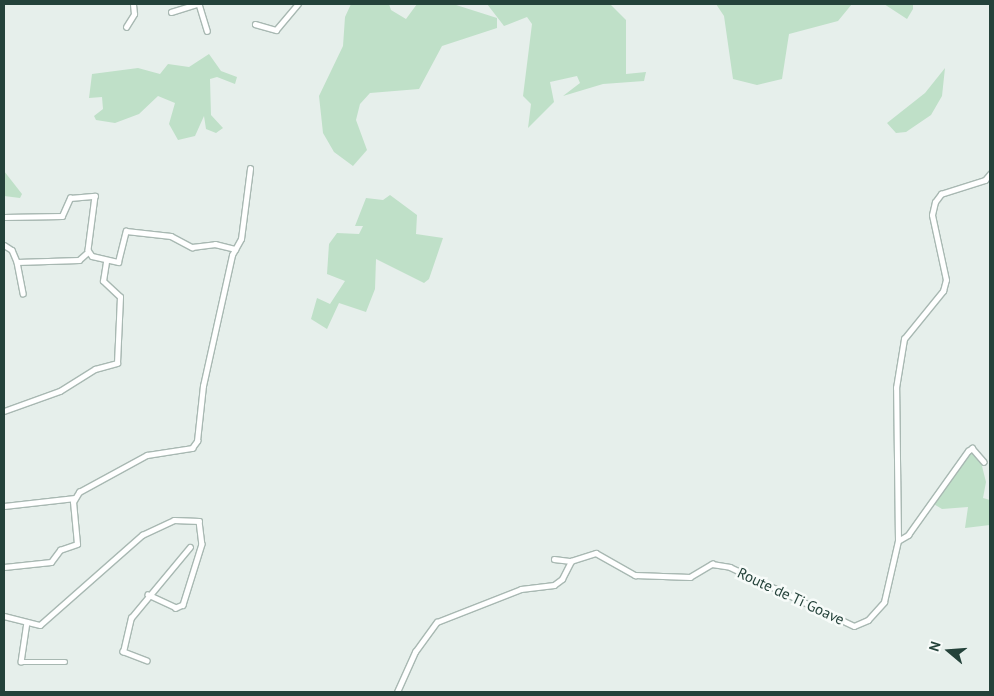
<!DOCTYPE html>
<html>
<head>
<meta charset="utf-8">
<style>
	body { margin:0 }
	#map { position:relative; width:994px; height:696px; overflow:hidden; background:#e6efeb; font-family:"PT Sans",sans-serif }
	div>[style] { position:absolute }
	.green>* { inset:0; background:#bfe0c8 }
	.roads { filter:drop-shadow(1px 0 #a8b8b2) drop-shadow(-1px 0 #a8b8b2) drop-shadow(0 1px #a8b8b2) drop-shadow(0 -1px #a8b8b2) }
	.minor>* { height:4.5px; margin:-2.25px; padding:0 2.25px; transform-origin:2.25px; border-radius:2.25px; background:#fff }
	span { translate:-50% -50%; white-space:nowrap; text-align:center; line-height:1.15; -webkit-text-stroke:5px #f7fbf9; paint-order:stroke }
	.street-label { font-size:15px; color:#24423a }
	.frame { position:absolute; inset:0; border:5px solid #24423a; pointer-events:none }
	.north { position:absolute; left:924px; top:626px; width:50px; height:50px; -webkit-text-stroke:4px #f7fbf9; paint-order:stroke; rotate:288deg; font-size:14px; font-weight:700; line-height:20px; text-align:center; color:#24423a }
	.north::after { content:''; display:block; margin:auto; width:18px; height:22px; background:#24423a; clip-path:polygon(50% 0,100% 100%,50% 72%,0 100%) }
</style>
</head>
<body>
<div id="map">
	<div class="green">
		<i style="clip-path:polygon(351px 4px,389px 4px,391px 10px,406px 19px,417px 4px,453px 4px,497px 18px,497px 28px,442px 46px,419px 89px,370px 93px,360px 104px,356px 120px,367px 150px,353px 166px,334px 152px,323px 133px,319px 96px,343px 46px,345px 17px)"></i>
		<i style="clip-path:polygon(487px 4px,610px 4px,626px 20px,626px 74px,646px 72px,644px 81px,603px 84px,563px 96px,580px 83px,577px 76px,550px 82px,554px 102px,528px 128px,531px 104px,523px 96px,532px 24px,527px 17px,504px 26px)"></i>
		<i style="clip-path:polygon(716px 4px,852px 4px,838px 21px,789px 34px,782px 79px,757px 85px,733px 79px,724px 16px)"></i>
		<i style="clip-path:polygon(884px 4px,913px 4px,913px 9px,907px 19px)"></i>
		<i style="clip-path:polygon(209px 54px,221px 71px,237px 77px,235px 84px,217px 77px,210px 79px,211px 115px,223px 128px,216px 133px,206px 129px,204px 116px,195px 136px,178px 140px,169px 124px,175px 103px,158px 96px,139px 114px,115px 123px,96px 120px,94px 116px,103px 109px,102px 97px,89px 98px,92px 74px,138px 68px,160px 74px,168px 64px,189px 67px)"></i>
		<i style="clip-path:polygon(945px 68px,942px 96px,931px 115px,906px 132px,896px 133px,887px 123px,925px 93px)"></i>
		<i style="clip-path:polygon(4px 171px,22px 194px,20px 198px,4px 196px)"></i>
		<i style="clip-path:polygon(390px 195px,417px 215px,416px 234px,443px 238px,429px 279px,424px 283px,376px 259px,375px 289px,366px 312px,339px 303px,327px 329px,311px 319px,317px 298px,330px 304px,345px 281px,327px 274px,329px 244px,337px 233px,359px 234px,363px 226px,355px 226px,366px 198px,383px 200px)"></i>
		<i style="clip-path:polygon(971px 450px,981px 462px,986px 482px,983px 498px,990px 500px,990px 525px,965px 528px,968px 507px,942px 509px,932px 503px)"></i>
	</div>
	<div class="roads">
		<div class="minor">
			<i style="left:199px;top:4px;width:28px;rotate:73deg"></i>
			<i style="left:171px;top:12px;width:27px;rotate:-17deg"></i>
			<i style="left:255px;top:24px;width:22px;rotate:16deg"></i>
			<i style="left:276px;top:30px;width:34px;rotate:-50deg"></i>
			<i style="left:126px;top:27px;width:15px;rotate:-58deg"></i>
			<i style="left:134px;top:14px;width:10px;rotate:-96deg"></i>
			<i style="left:4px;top:217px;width:58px;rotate:-1deg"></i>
			<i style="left:62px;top:216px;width:20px;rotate:-66deg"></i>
			<i style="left:70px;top:198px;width:25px;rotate:-5deg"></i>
			<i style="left:95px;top:196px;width:54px;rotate:97.4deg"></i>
			<i style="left:88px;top:250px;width:7px;rotate:56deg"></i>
			<i style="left:92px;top:256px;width:27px;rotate:13deg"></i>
			<i style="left:118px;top:262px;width:32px;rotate:-76deg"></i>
			<i style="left:126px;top:231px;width:45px;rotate:6.3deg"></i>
			<i style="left:171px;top:236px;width:24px;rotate:28deg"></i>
			<i style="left:192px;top:247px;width:23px;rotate:-7deg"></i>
			<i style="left:215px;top:244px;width:21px;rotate:14deg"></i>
			<i style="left:4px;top:245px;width:9px;rotate:32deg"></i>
			<i style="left:12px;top:250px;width:13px;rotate:67deg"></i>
			<i style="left:17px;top:262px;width:32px;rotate:79deg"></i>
			<i style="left:17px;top:262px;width:62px;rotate:-1.8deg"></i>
			<i style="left:79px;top:260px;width:12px;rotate:-42deg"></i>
			<i style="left:4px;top:411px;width:59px;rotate:-19.7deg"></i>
			<i style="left:60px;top:391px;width:41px;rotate:-32.2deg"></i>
			<i style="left:95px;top:369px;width:23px;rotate:-15deg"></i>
			<i style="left:117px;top:363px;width:66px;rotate:-87.4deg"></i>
			<i style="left:120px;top:297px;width:23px;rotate:-137deg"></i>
			<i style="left:103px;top:281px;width:20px;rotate:-81deg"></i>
			<i style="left:4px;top:506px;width:71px;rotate:-6.4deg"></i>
			<i style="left:898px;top:541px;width:12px;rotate:-31deg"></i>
			<i style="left:908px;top:535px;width:103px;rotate:-54.5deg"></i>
			<i style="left:968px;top:451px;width:5px;rotate:-37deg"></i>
			<i style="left:972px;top:448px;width:18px;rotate:49deg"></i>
			<i style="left:554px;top:559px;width:17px;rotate:7deg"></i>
			<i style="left:4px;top:567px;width:47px;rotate:-6.1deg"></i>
			<i style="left:51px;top:562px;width:15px;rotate:-53deg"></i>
			<i style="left:60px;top:550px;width:18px;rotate:-19deg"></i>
			<i style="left:77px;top:544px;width:42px;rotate:-95.4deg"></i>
			<i style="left:73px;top:502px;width:12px;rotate:-59deg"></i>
			<i style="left:79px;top:492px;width:77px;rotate:-28.6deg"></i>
			<i style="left:147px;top:455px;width:46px;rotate:-8.8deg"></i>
			<i style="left:192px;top:448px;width:9px;rotate:-54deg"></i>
			<i style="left:197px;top:441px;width:55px;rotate:-83.8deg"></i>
			<i style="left:203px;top:386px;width:134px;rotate:-77.5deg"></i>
			<i style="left:232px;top:255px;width:18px;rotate:-61deg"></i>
			<i style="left:241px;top:239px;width:71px;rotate:-82.7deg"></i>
			<i style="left:4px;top:616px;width:37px;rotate:14deg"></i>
			<i style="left:40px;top:625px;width:136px;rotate:-41.4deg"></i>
			<i style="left:142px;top:535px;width:35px;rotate:-25deg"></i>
			<i style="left:174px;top:520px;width:25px;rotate:2deg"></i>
			<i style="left:199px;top:521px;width:23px;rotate:83deg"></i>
			<i style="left:202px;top:544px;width:64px;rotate:107.3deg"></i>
			<i style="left:183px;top:605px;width:8px;rotate:157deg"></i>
			<i style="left:176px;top:608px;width:31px;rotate:-155deg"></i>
			<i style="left:27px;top:622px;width:40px;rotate:98.5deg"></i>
			<i style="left:21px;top:662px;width:44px"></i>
			<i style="left:147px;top:661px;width:26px;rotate:-159deg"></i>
			<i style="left:123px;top:652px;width:35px;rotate:-77deg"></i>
			<i style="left:131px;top:618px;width:92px;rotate:-50.3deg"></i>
			<i style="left:397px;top:692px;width:44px;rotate:-65.8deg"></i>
			<i style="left:415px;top:652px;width:37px;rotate:-54deg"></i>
			<i style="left:437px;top:622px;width:90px;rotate:-21.4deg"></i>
			<i style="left:521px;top:589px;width:33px;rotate:-7deg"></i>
			<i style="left:554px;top:585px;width:10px;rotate:-37deg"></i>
			<i style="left:562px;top:579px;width:20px;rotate:-63deg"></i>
			<i style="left:571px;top:561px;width:26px;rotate:-18deg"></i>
			<i style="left:596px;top:553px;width:45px;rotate:29.4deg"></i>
			<i style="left:635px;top:575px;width:55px;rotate:2.1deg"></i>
			<i style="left:690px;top:577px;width:26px;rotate:-31deg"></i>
			<i style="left:712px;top:564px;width:18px;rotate:9deg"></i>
			<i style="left:730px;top:567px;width:137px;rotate:25.4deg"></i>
			<i style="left:854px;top:626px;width:15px;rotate:-23deg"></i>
			<i style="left:868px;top:620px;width:24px;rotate:-48deg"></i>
			<i style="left:884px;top:602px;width:63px;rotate:-77.1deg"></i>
			<i style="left:898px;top:541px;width:153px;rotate:-90.7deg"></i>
			<i style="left:896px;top:388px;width:50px;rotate:-80.7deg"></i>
			<i style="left:904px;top:339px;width:62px;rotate:-50.9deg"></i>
			<i style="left:943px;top:291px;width:11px;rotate:-75deg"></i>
			<i style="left:946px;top:280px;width:66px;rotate:-102.2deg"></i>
			<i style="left:932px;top:215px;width:13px;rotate:-77deg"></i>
			<i style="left:935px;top:202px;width:10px;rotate:-53deg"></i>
			<i style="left:941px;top:194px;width:46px;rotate:-17.7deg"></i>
			<i style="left:985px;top:180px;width:8px;rotate:-50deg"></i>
		</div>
	</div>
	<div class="street-label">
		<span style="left:791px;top:596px;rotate:25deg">Route de Ti Goave</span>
	</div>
	<div class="frame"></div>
	<div class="north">N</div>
</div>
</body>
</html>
